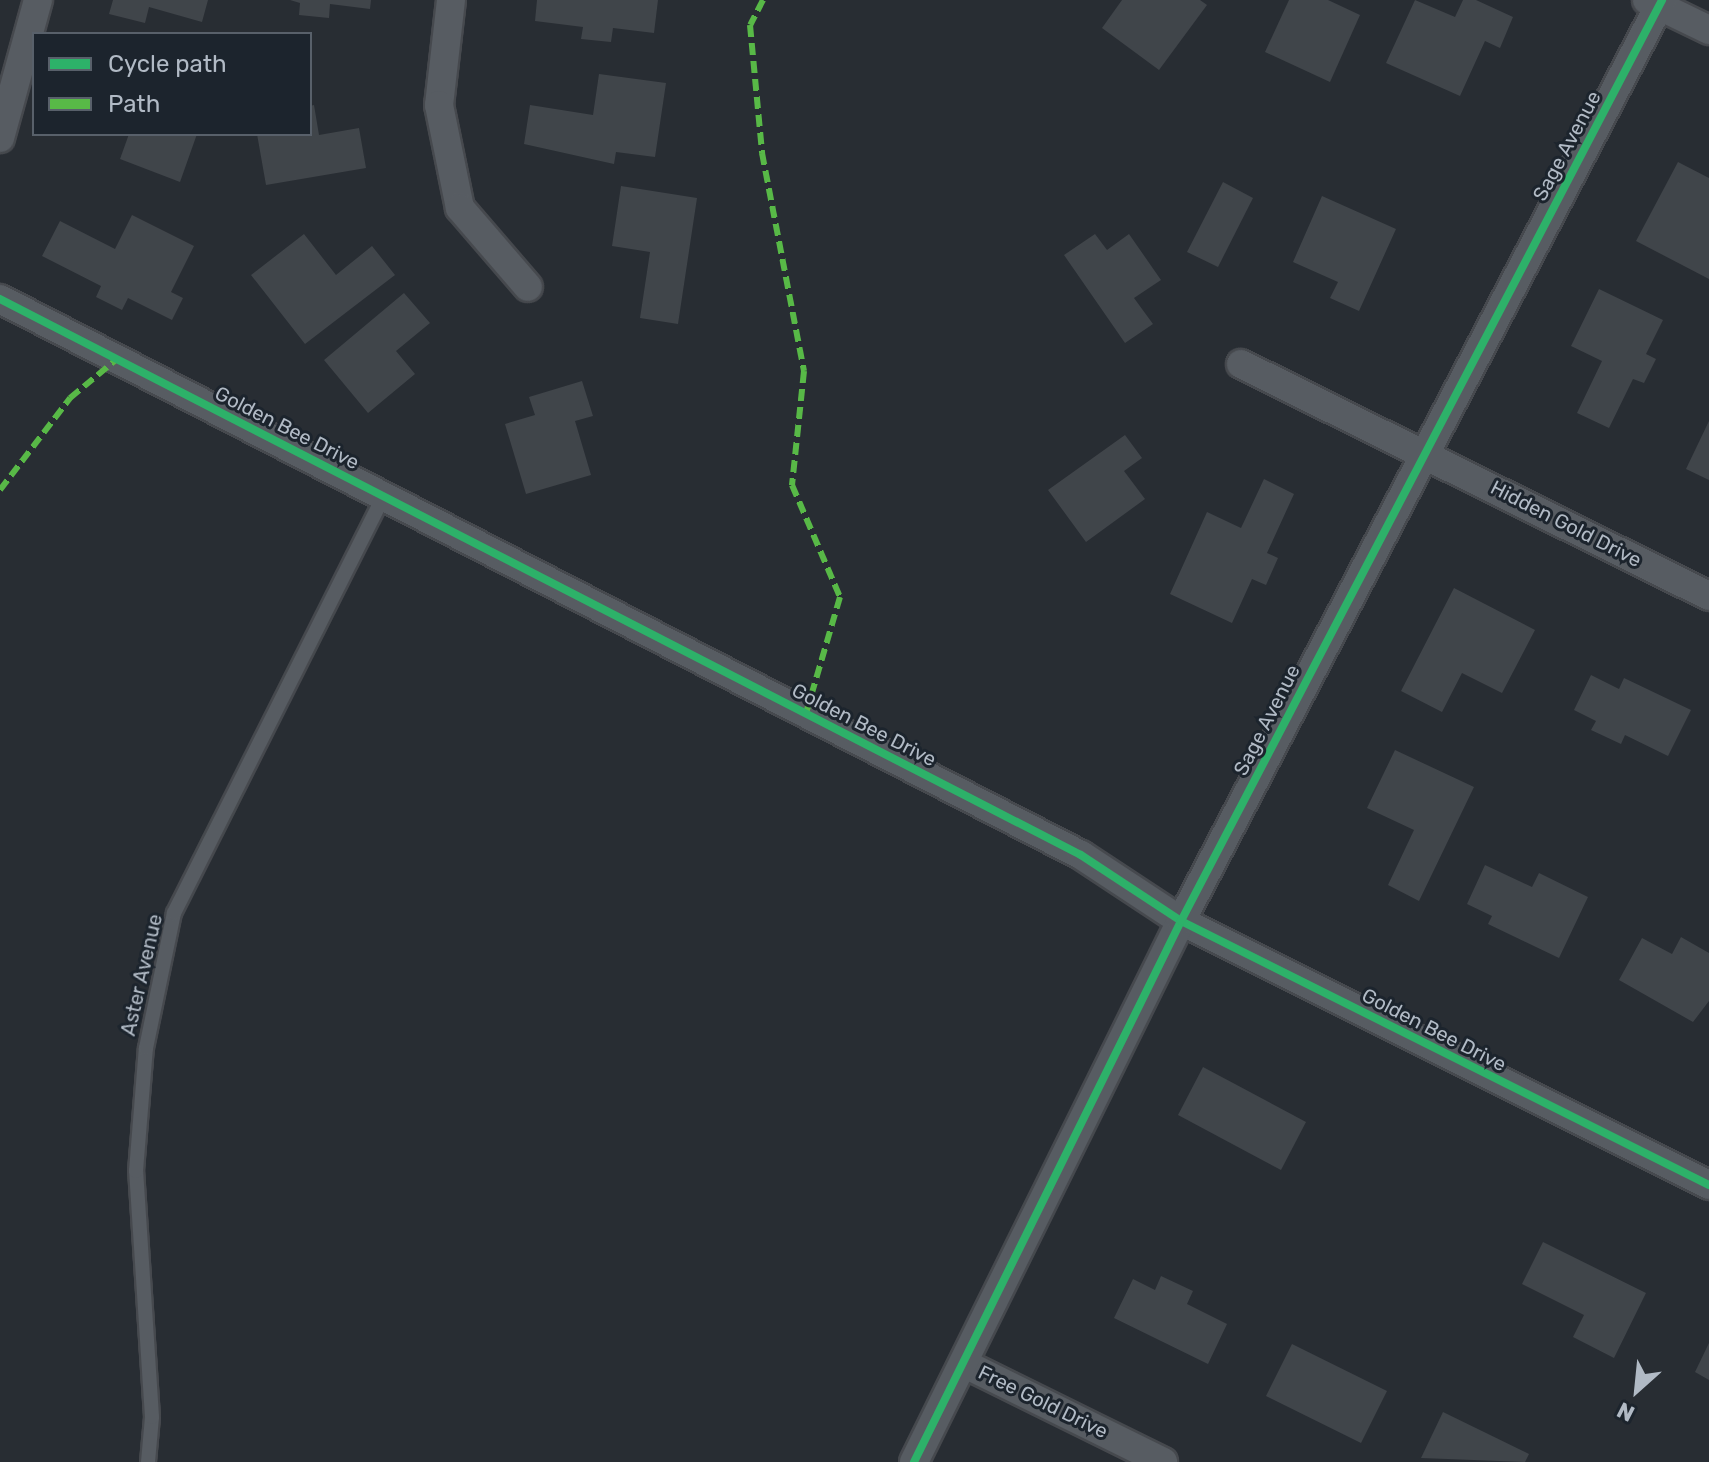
<!DOCTYPE html>
<html>
<head>
<meta charset="utf-8">
<style>
	body { margin:0 }
	#map { position:relative; width:1709px; height:1462px; overflow:hidden; background:#282d33; font-family:Rubik,sans-serif }
	div>[style] { position:absolute }
	.building>* { inset:0; background:#40454a }
	.roads { filter:drop-shadow(2px 0 #46494e) drop-shadow(-2px 0 #46494e) drop-shadow(0 2px #46494e) drop-shadow(0 -2px #46494e) }
	.service>* { height:14px; margin:-7px; padding:0 7px; transform-origin:7px; border-radius:7px; background:#575c62 }
	.minor>* { height:28px; margin:-14px; padding:0 14px; transform-origin:14px; border-radius:14px; background:#575c62 }
	.quiet>* { height:6px; margin-top:-3px; transform-origin:0; background:repeating-linear-gradient(90deg,#58b947 0 12px,transparent 0 18px) }
	.cycleway>* { height:8px; margin:-4px; padding:0 4px; transform-origin:4px; border-radius:4px; background:#2db169 }
	span { translate:-50% -50%; white-space:nowrap; text-align:center; line-height:1.15; -webkit-text-stroke:6px #1c242d; paint-order:stroke }
	.street-label { font-size:20px; color:#b1bac5 }
	.legend { position:absolute; left:32px; top:32px; width:280px; height:104px; box-sizing:border-box; background:#1c242d; border:2px solid #58606a; margin:0; padding:10px 14px; list-style:none; font-size:24px; color:#b1bac5 }
	.legend li { display:flex; align-items:center; gap:16px; height:40px }
	.legend b { width:40px; border:2px solid #58606a }
	.north { position:absolute; left:1597px; top:1350px; width:80px; height:80px; -webkit-text-stroke:6px #1c242d; paint-order:stroke; rotate:207deg; font-size:22px; font-weight:700; line-height:32px; text-align:center; color:#b1bac5 }
	.north::after { content:''; display:block; margin:auto; width:28px; height:36px; background:#b1bac5; clip-path:polygon(50% 0,100% 100%,50% 72%,0 100%) }
</style>
</head>
<body>
<div id="map">
	<div class="building">
		<i style="clip-path:polygon(113px 0,208px 0,202px 22px,149px 7px,145px 23px,109px 14px)"></i>
		<i style="clip-path:polygon(290px 0,371px 0,370px 9px,330px 4px,329px 18px,299px 15px,300px 3px)"></i>
		<i style="clip-path:polygon(537px 0,658px 0,654px 33px,613px 28px,611px 42px,581px 39px,583px 27px,535px 21px)"></i>
		<i style="clip-path:polygon(1122px 0,1200px 0,1207px 5px,1159px 70px,1102px 28px)"></i>
		<i style="clip-path:polygon(1289px 0,1328px 0,1360px 15px,1330px 82px,1265px 52px)"></i>
		<i style="clip-path:polygon(1415px 0,1455px 17px,1463px 0,1476px 0,1513px 17px,1500px 48px,1485px 41px,1460px 96px,1386px 63px)"></i>
		<i style="clip-path:polygon(599px 74px,666px 83px,655px 157px,616px 152px,614px 164px,524px 144px,530px 105px,593px 115px)"></i>
		<i style="clip-path:polygon(314px 105px,319px 135px,359px 128px,366px 168px,266px 185px,257px 134px,310px 134px,310px 106px)"></i>
		<i style="clip-path:polygon(129px 134px,197px 134px,180px 182px,120px 159px)"></i>
		<i style="clip-path:polygon(1678px 162px,1709px 178px,1709px 279px,1636px 241px)"></i>
		<i style="clip-path:polygon(1223px 182px,1253px 198px,1218px 267px,1187px 252px)"></i>
		<i style="clip-path:polygon(621px 186px,697px 198px,678px 324px,640px 318px,650px 252px,612px 246px)"></i>
		<i style="clip-path:polygon(1322px 196px,1396px 229px,1359px 311px,1330px 298px,1338px 282px,1293px 262px)"></i>
		<i style="clip-path:polygon(132px 215px,194px 246px,171px 292px,183px 298px,172px 320px,128px 298px,122px 310px,96px 297px,101px 286px,42px 256px,60px 221px,115px 249px)"></i>
		<i style="clip-path:polygon(304px 234px,336px 275px,372px 246px,395px 275px,305px 344px,251px 275px)"></i>
		<i style="clip-path:polygon(1095px 234px,1107px 250px,1129px 234px,1161px 280px,1134px 298px,1153px 324px,1125px 343px,1064px 255px)"></i>
		<i style="clip-path:polygon(1599px 289px,1663px 320px,1646px 354px,1656px 359px,1644px 383px,1633px 379px,1609px 428px,1577px 413px,1602px 361px,1571px 346px)"></i>
		<i style="clip-path:polygon(404px 293px,430px 323px,396px 351px,415px 374px,368px 413px,324px 360px)"></i>
		<i style="clip-path:polygon(582px 381px,593px 416px,575px 421px,591px 475px,526px 494px,505px 424px,535px 415px,529px 397px)"></i>
		<i style="clip-path:polygon(1709px 421px,1709px 480px,1686px 469px)"></i>
		<i style="clip-path:polygon(1125px 435px,1142px 458px,1124px 471px,1145px 499px,1086px 542px,1048px 490px)"></i>
		<i style="clip-path:polygon(1264px 479px,1294px 494px,1267px 553px,1278px 558px,1266px 585px,1252px 579px,1232px 623px,1170px 594px,1207px 512px,1241px 528px)"></i>
		<i style="clip-path:polygon(1454px 588px,1535px 630px,1502px 693px,1462px 673px,1442px 712px,1401px 691px)"></i>
		<i style="clip-path:polygon(1591px 675px,1619px 689px,1624px 678px,1691px 710px,1668px 756px,1625px 735px,1621px 744px,1591px 730px,1596px 721px,1574px 710px)"></i>
		<i style="clip-path:polygon(1395px 750px,1474px 787px,1419px 901px,1388px 885px,1414px 830px,1367px 808px)"></i>
		<i style="clip-path:polygon(1485px 865px,1532px 887px,1539px 873px,1588px 897px,1559px 958px,1488px 924px,1492px 916px,1467px 904px)"></i>
		<i style="clip-path:polygon(1681px 937px,1709px 953px,1709px 1001px,1693px 1022px,1619px 980px,1642px 938px,1672px 954px)"></i>
		<i style="clip-path:polygon(1203px 1067px,1306px 1122px,1281px 1170px,1178px 1115px)"></i>
		<i style="clip-path:polygon(1543px 1242px,1646px 1293px,1614px 1358px,1573px 1337px,1584px 1315px,1522px 1284px)"></i>
		<i style="clip-path:polygon(1161px 1276px,1193px 1291px,1187px 1304px,1227px 1324px,1208px 1364px,1114px 1318px,1133px 1279px,1155px 1290px)"></i>
		<i style="clip-path:polygon(1709px 1343px,1709px 1380px,1695px 1372px)"></i>
		<i style="clip-path:polygon(1292px 1344px,1387px 1391px,1361px 1443px,1266px 1396px)"></i>
		<i style="clip-path:polygon(1443px 1412px,1529px 1454px,1525px 1462px,1421px 1458px)"></i>
	</div>
	<div class="roads">
		<div class="service">
			<i style="left:148px;top:1462px;width:45px;rotate:-84.9deg"></i>
			<i style="left:152px;top:1417px;width:247px;rotate:-93.7deg"></i>
			<i style="left:136px;top:1171px;width:123px;rotate:-85.4deg"></i>
			<i style="left:146px;top:1048px;width:138px;rotate:-78.3deg"></i>
			<i style="left:174px;top:913px;width:468px;rotate:-63.3deg"></i>
		</div>
		<div class="minor">
			<i style="left:451px;top:0;width:106px;rotate:96.5deg"></i>
			<i style="left:439px;top:105px;width:105px;rotate:78.5deg"></i>
			<i style="left:460px;top:208px;width:104px;rotate:49.3deg"></i>
			<i style="left:1647px;top:0;width:69px;rotate:25.8deg"></i>
			<i style="left:0;top:138px;width:143px;rotate:-74.6deg"></i>
			<i style="left:0;top:299px;width:1216px;rotate:27.22deg"></i>
			<i style="left:1081px;top:855px;width:120px;rotate:33.4deg"></i>
			<i style="left:1181px;top:921px;width:590px;rotate:26.57deg"></i>
			<i style="left:1241px;top:364px;width:522px;rotate:26.37deg"></i>
			<i style="left:965px;top:1364px;width:221px;rotate:26.3deg"></i>
			<i style="left:914px;top:1462px;width:603px;rotate:-63.73deg"></i>
			<i style="left:1181px;top:921px;width:1039px;rotate:-62.42deg"></i>
		</div>
	</div>
	<div class="quiet">
		<i style="left:763px;top:0;width:28px;rotate:117deg"></i>
		<i style="left:750px;top:25px;width:129px;rotate:84.6deg"></i>
		<i style="left:762px;top:153px;width:222px;rotate:79.1deg"></i>
		<i style="left:804px;top:371px;width:115px;rotate:96deg"></i>
		<i style="left:792px;top:485px;width:122px;rotate:66.8deg"></i>
		<i style="left:840px;top:597px;width:121px;rotate:106.3deg"></i>
		<i style="left:0;top:490px;width:116px;rotate:-52.7deg"></i>
		<i style="left:70px;top:398px;width:61px;rotate:-39.7deg"></i>
	</div>
	<div class="cycleway">
		<i style="left:0;top:299px;width:1216px;rotate:27.22deg"></i>
		<i style="left:1081px;top:855px;width:120px;rotate:33.4deg"></i>
		<i style="left:1181px;top:921px;width:590px;rotate:26.57deg"></i>
		<i style="left:914px;top:1462px;width:603px;rotate:-63.73deg"></i>
		<i style="left:1181px;top:921px;width:1039px;rotate:-62.42deg"></i>
	</div>
	<div class="street-label">
		<span style="left:1567px;top:146px;rotate:-62deg">Sage Avenue</span>
		<span style="left:287px;top:428px;rotate:27deg">Golden Bee Drive</span>
		<span style="left:1566px;top:524px;rotate:27deg">Hidden Gold Drive</span>
		<span style="left:1267px;top:720px;rotate:-63deg">Sage Avenue</span>
		<span style="left:864px;top:725px;rotate:27deg">Golden Bee Drive</span>
		<span style="left:142px;top:975px;rotate:-77deg">Aster Avenue</span>
		<span style="left:1434px;top:1030px;rotate:27deg">Golden Bee Drive</span>
		<span style="left:1043px;top:1402px;rotate:26deg">Free Gold Drive</span>
	</div>
	<ul class="legend">
	<li><b style="height:10px;background:#2db169"></b>Cycle path</li>
	<li><b style="height:10px;background:#58b947"></b>Path</li>
	</ul>
	<div class="north">N</div>
</div>
</body>
</html>
